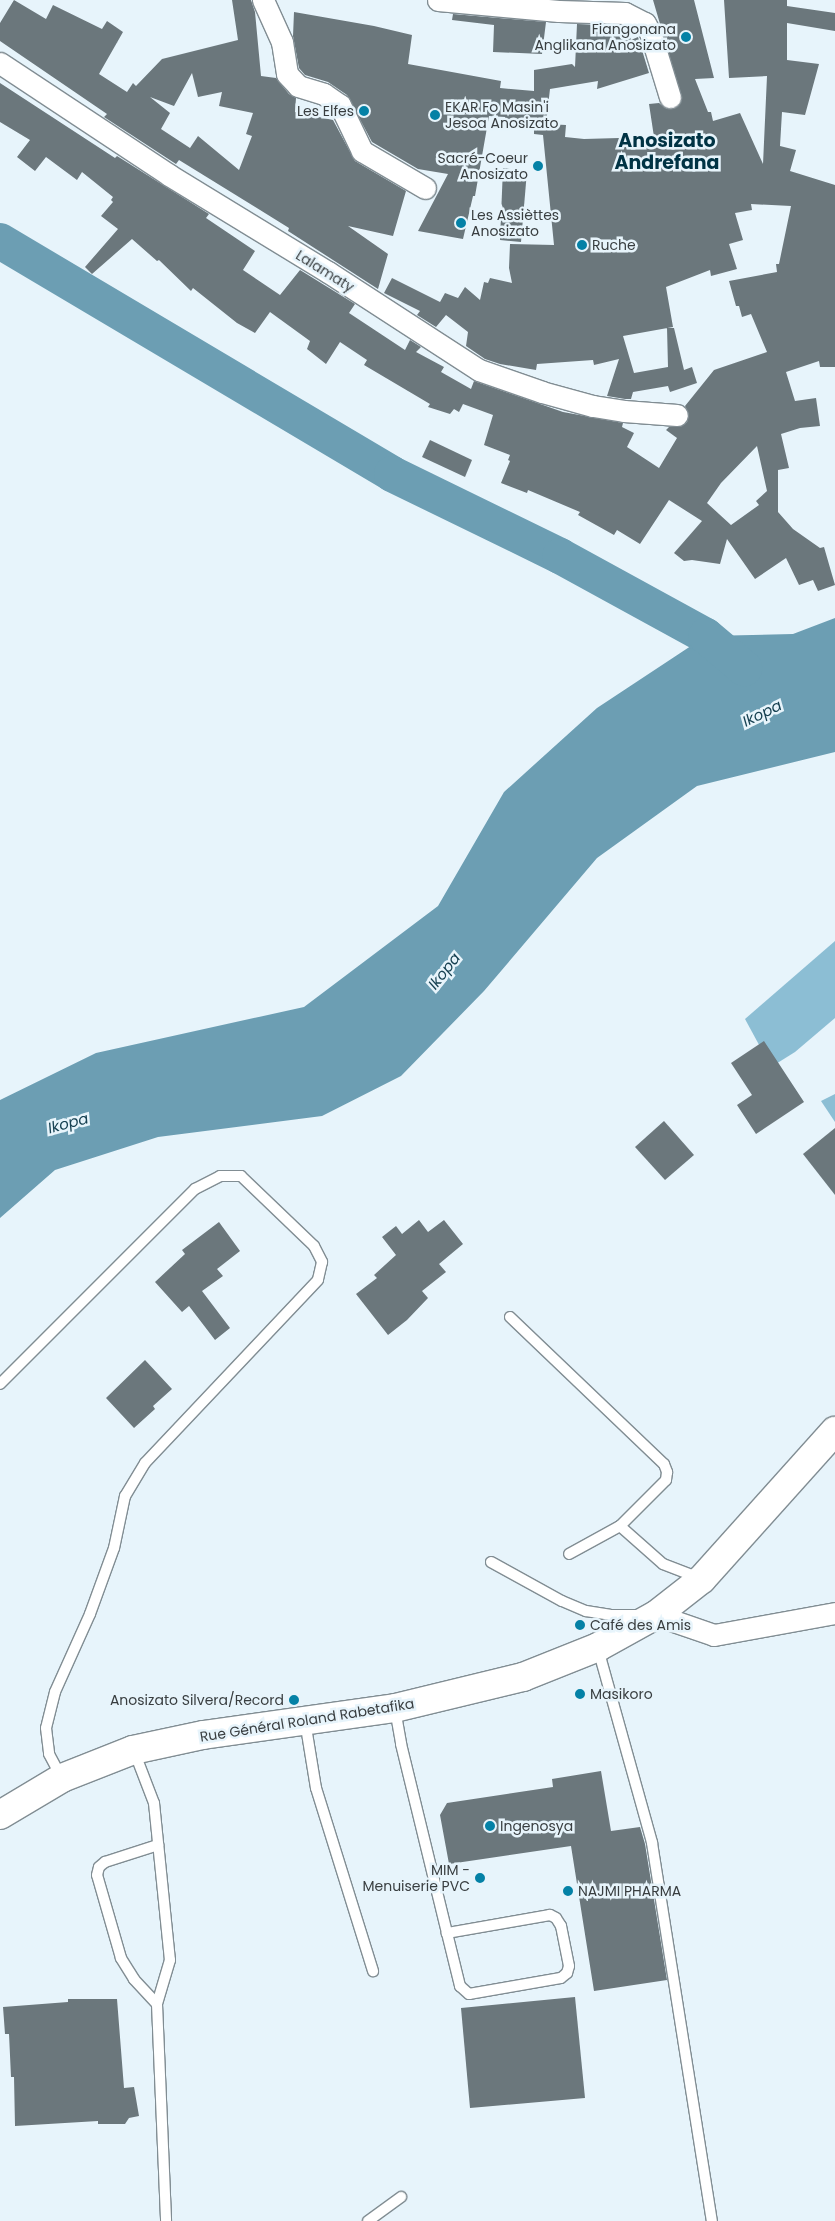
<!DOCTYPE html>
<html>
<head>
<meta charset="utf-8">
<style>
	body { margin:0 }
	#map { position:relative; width:835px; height:2221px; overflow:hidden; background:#e7f4fb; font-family:Poppins,sans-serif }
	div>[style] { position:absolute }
	.forest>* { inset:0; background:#8cbed4 }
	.water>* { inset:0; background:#6c9eb3 }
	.river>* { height:36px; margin:-18px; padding:0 18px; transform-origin:18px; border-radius:18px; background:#6c9eb3 }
	.building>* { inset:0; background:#6b777c }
	.roads { filter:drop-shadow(1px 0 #818d93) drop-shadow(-1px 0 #818d93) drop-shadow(0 1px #818d93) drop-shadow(0 -1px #818d93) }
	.service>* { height:10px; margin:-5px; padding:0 5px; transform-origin:5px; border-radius:5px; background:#fff }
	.minor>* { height:21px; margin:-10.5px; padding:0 10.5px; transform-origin:10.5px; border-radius:10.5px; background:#fff }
	.primary>* { height:28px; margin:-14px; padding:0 14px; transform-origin:14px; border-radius:14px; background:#fff }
	.dots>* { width:14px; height:14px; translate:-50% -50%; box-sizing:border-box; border:2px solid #e7f4fb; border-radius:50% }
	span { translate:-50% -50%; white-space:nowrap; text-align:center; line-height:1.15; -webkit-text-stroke:5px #e7f4fb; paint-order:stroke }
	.poi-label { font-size:14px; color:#393e40 }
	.right { translate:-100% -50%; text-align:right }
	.left { translate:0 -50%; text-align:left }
	.street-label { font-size:14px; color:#393e40 }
	.water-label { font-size:15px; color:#164152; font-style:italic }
	.district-label { font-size:19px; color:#034; font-weight:700 }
</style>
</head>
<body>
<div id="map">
	<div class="forest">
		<i style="clip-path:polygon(835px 941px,835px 1018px,795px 1052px,771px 1067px,745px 1019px)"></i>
		<i style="clip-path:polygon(835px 1094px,835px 1122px,821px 1101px)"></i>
	</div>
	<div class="water">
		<i style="clip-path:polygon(835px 618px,835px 752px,697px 786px,597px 858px,484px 991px,401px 1076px,322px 1116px,158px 1137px,55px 1170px,0 1218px,0 1100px,96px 1053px,304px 1007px,438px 906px,504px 792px,597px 708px,706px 636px,793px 634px)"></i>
	</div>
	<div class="river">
		<i style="left:0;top:241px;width:456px;rotate:30.7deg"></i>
		<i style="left:392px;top:474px;width:187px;rotate:26deg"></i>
		<i style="left:560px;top:556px;width:166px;rotate:28.7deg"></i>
		<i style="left:706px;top:636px;width:50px;rotate:40.1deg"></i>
	</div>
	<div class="building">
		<i style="clip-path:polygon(evenodd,14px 0,46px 19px,53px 5px,102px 29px,107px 21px,123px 32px,99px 74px,127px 92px,133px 83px,136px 86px,162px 59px,238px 40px,232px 0,251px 0,255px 12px,261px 76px,276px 78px,289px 94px,296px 98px,295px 112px,333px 120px,355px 161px,406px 191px,393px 236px,348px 226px,388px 254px,378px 289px,288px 231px,289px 228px,179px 160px,176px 164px,104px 117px,107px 114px,0 41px,0 23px,14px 0,192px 73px,198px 97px,222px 92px,219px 106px,253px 113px,246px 134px,252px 136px,239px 170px,198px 136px,190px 148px,161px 129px,170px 113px,150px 97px,174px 106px,192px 73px)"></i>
		<i style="clip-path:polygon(evenodd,653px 0,694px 0,714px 78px,695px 79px,708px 112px,711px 112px,713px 121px,740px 113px,763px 164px,767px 76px,729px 78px,724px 0,787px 0,787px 6px,835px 13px,835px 31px,787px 23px,787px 60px,819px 64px,805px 115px,782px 112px,780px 146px,796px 150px,790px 171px,835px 185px,835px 367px,820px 367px,819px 361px,786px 372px,795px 401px,816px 398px,820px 426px,800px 428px,781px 434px,789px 468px,778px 470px,778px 512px,793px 529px,820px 548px,824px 547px,835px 585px,818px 591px,813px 580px,799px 585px,786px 558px,755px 579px,727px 539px,720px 564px,692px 560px,684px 561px,674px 553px,702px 521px,669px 500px,640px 544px,617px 530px,614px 535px,578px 515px,580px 512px,528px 490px,527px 493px,501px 483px,510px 461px,508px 460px,510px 455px,484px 445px,493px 415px,463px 404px,459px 412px,454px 409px,450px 414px,428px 407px,430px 404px,364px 365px,367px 360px,340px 342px,326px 364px,307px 349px,310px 341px,270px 312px,255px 333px,237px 323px,193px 288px,191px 291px,159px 260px,157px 261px,132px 239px,92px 274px,85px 267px,118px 229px,101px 216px,113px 202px,111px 200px,113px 197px,82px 172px,77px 180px,46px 157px,35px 171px,17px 157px,30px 140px,0 122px,0 83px,115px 158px,117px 156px,209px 214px,206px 218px,255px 251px,243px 270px,280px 295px,300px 270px,355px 304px,349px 313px,405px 350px,410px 340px,421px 347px,416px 352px,444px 367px,441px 372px,471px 389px,474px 381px,563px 412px,623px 423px,622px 427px,634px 433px,627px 447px,659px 468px,677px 438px,666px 430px,669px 427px,682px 426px,687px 422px,689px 415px,685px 406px,714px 370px,767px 352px,751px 314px,742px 317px,739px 306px,736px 306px,729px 281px,777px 272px,776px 264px,779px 264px,791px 206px,751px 204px,752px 210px,735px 213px,743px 240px,729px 244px,737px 269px,711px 276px,710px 270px,666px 287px,673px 327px,623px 336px,634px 373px,668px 367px,667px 328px,674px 328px,684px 370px,692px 367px,697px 383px,670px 392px,668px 386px,633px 392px,631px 399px,625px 399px,607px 396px,619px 359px,594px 365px,593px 360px,537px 364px,536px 370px,500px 364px,485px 359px,466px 346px,468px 332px,446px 315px,436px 327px,417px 315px,420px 311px,384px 293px,392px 278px,440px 302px,445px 293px,458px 298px,465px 287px,480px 300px,484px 282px,488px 283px,490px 278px,512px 283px,509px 268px,510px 244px,554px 245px,543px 135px,534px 134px,534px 122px,530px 122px,530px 130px,505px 127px,505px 117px,489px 116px,475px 196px,473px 196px,463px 239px,418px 231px,448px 174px,418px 169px,372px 142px,347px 95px,328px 82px,305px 75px,299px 68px,293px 36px,294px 12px,374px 26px,412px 35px,408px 64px,501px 81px,500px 88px,534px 91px,534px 70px,572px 64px,575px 67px,577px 24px,624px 26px,627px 28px,631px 40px,638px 37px,649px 73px,597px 89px,598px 81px,550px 89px,546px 124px,566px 125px,565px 137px,584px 139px,654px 137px,649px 104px,659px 103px,667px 109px,673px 109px,679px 105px,682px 99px,653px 0,757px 446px,767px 491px,756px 501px,759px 505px,731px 525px,707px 503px,721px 483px,757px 446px)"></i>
		<i style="clip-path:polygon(453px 14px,546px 22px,542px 54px,493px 52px,494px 25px,452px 20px)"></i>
		<i style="clip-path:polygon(503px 168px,527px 171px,521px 242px,500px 240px)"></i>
		<i style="clip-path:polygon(430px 440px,472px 460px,465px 477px,422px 457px)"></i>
		<i style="clip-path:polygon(764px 1041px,804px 1102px,756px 1134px,737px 1105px,752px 1095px,731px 1063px)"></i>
		<i style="clip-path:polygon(664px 1121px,694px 1155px,665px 1180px,635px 1147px)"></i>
		<i style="clip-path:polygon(835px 1128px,835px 1195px,803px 1154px)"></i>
		<i style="clip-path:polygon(419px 1220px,428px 1232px,444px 1220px,463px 1244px,439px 1264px,446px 1272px,422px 1291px,428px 1298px,407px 1320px,388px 1335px,356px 1294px,377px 1278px,374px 1275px,396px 1255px,382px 1237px,396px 1226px,402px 1234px)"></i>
		<i style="clip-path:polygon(219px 1222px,240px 1251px,217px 1269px,223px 1276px,202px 1291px,230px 1328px,215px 1340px,189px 1306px,182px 1312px,155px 1282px,185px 1254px,182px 1250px)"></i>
		<i style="clip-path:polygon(145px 1360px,172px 1389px,153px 1406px,155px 1409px,134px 1428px,106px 1398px)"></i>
		<i style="clip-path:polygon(601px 1771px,611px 1831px,640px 1827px,645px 1844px,667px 1980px,594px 1991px,571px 1846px,449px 1864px,440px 1815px,447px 1803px,553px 1787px,552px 1779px)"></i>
		<i style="clip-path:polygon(575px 1997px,585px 2098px,470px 2108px,461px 2008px)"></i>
		<i style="clip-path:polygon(68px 1999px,117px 1999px,124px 2088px,134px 2087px,139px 2116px,129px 2118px,125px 2124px,98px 2124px,98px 2121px,15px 2126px,14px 2077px,11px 2077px,9px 2034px,5px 2034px,3px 2007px,68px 2002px)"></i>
	</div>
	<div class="roads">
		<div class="service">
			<i style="left:510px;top:1317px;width:213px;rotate:43.7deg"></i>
			<i style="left:664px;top:1464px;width:9px;rotate:69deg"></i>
			<i style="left:667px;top:1472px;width:8px;rotate:97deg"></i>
			<i style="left:666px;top:1480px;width:65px;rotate:135deg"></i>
			<i style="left:620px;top:1526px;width:58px;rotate:151.2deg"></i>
			<i style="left:0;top:1384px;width:276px;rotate:-45deg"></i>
			<i style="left:195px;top:1189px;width:28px;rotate:-27deg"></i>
			<i style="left:220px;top:1176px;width:21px"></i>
			<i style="left:241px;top:1176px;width:101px;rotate:43.8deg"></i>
			<i style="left:314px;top:1246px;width:18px;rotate:63deg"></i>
			<i style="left:322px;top:1262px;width:18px;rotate:103deg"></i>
			<i style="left:318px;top:1280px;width:252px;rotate:133.4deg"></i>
			<i style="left:145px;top:1463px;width:39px;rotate:121deg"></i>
			<i style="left:125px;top:1496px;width:53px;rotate:101.9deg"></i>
			<i style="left:114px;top:1548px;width:70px;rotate:110deg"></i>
			<i style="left:90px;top:1614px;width:85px;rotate:114.2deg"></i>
			<i style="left:55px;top:1692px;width:37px;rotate:104deg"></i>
			<i style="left:46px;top:1728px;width:26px;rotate:83deg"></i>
			<i style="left:49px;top:1754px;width:26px;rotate:62deg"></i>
			<i style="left:620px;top:1526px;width:57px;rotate:41.5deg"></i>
			<i style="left:663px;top:1564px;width:39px;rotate:21deg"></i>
			<i style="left:491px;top:1562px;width:81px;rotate:28.8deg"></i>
			<i style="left:562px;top:1601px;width:26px;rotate:23deg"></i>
			<i style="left:586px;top:1611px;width:24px;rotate:9deg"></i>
			<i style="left:610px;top:1615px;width:30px"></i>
			<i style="left:598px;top:1649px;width:201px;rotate:74.4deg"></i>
			<i style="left:652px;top:1843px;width:383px;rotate:81deg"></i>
			<i style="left:395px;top:1709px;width:36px;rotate:80deg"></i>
			<i style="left:401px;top:1744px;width:195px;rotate:76.3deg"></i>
			<i style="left:447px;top:1933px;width:55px;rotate:76.2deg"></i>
			<i style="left:460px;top:1986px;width:12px;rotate:42deg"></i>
			<i style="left:469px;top:1994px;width:93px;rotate:-9.9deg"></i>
			<i style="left:561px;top:1978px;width:8px;rotate:-40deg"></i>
			<i style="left:567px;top:1973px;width:7px;rotate:-74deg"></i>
			<i style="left:569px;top:1966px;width:41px;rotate:-101.3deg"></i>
			<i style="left:561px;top:1926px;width:9px;rotate:-122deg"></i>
			<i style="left:556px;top:1918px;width:7px;rotate:-153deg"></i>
			<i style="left:550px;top:1915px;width:105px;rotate:170.1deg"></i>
			<i style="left:305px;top:1721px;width:68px;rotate:80.7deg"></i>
			<i style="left:316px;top:1788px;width:192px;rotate:72.7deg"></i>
			<i style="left:134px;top:1751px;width:56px;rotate:69deg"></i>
			<i style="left:154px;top:1803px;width:158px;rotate:84.2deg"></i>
			<i style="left:170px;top:1960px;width:46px;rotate:106.5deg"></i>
			<i style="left:157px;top:2004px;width:217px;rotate:87.6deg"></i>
			<i style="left:157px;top:2004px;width:34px;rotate:-133deg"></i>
			<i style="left:134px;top:1979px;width:25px;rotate:-122deg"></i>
			<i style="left:121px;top:1958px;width:86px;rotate:-106.1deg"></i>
			<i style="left:97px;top:1875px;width:8px;rotate:-76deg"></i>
			<i style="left:99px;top:1867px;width:8px;rotate:-40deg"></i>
			<i style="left:105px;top:1862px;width:56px;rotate:-17.8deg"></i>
			<i style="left:368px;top:2221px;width:41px;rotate:-36deg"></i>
		</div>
		<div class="minor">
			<i style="left:263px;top:0;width:46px;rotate:65.7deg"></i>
			<i style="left:282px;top:42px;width:32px;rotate:81deg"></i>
			<i style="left:287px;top:74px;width:16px;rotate:47deg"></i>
			<i style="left:298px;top:86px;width:27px;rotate:17deg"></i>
			<i style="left:324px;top:94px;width:19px;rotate:35deg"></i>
			<i style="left:340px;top:105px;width:51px;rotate:64.4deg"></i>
			<i style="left:362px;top:151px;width:73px;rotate:30.4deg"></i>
			<i style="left:438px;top:0;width:121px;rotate:5.2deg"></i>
			<i style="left:559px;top:11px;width:66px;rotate:1.7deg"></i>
			<i style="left:625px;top:13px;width:22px;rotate:27deg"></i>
			<i style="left:645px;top:23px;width:13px;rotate:63deg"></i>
			<i style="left:651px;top:35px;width:65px;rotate:73deg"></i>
			<i style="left:0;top:63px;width:203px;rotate:33.5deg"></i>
			<i style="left:169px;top:175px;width:186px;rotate:31.4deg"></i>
			<i style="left:328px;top:272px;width:180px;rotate:33deg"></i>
			<i style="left:479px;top:370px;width:67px;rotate:19.2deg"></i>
			<i style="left:542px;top:392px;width:53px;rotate:15.4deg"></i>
			<i style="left:593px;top:406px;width:31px;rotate:9deg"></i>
			<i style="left:624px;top:411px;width:53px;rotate:4.3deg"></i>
			<i style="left:656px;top:1615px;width:61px;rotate:19deg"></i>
			<i style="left:714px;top:1635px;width:123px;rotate:-10.3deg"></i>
		</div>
		<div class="primary">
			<i style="left:0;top:1815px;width:72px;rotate:-30.8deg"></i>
			<i style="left:62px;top:1778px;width:76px;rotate:-21.5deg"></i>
			<i style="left:133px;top:1750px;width:72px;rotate:-12.1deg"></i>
			<i style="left:203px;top:1735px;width:194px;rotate:-8deg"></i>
			<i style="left:395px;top:1708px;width:132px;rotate:-13.6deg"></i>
			<i style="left:523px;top:1677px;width:81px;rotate:-21.8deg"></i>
			<i style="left:598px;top:1647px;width:66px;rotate:-28.9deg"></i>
			<i style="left:656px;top:1615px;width:58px;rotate:-38deg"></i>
			<i style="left:702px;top:1579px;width:199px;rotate:-48.1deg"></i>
		</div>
	</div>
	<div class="dots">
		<i style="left:686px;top:37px;background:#0481a6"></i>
		<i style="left:364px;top:111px;background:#0481a6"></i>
		<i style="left:435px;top:115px;background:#0481a6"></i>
		<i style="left:538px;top:166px;background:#0481a6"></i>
		<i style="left:461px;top:223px;background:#0481a6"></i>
		<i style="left:582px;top:245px;background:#0481a6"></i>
		<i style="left:580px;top:1625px;background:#0481a6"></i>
		<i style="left:580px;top:1694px;background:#0481a6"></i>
		<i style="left:294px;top:1700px;background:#0481a6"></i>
		<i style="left:490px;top:1826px;background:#0481a6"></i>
		<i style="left:480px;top:1878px;background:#0481a6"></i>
		<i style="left:568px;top:1891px;background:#0481a6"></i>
	</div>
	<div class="poi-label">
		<span class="right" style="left:676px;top:37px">Fiangonana<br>Anglikana Anosizato</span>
		<span class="left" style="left:445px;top:115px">EKAR Fo Masin'i<br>Jesoa Anosizato</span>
		<span class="right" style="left:354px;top:111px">Les Elfes</span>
		<span class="right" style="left:528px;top:166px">Sacré-Coeur<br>Anosizato</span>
		<span class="left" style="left:471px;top:223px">Les Assièttes<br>Anosizato</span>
		<span class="left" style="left:592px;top:245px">Ruche</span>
		<span class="left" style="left:590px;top:1625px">Café des Amis</span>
		<span class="left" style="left:590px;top:1694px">Masikoro</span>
		<span class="right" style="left:284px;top:1700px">Anosizato Silvera/Record</span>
		<span class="left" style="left:500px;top:1826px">Ingenosya</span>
		<span class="right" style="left:470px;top:1878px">MIM -<br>Menuiserie PVC</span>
		<span class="left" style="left:578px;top:1891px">NAJMI PHARMA</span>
	</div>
	<div class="street-label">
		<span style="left:325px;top:271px;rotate:32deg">Lalamaty</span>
		<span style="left:307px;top:1720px;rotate:-9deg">Rue Général Roland Rabetafika</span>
	</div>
	<div class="water-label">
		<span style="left:762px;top:713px;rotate:-26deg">Ikopa</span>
		<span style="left:444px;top:971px;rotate:-52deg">Ikopa</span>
		<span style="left:68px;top:1123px;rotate:-15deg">Ikopa</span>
	</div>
	<div class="district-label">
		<span style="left:667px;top:152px">Anosizato<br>Andrefana</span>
	</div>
</div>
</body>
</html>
